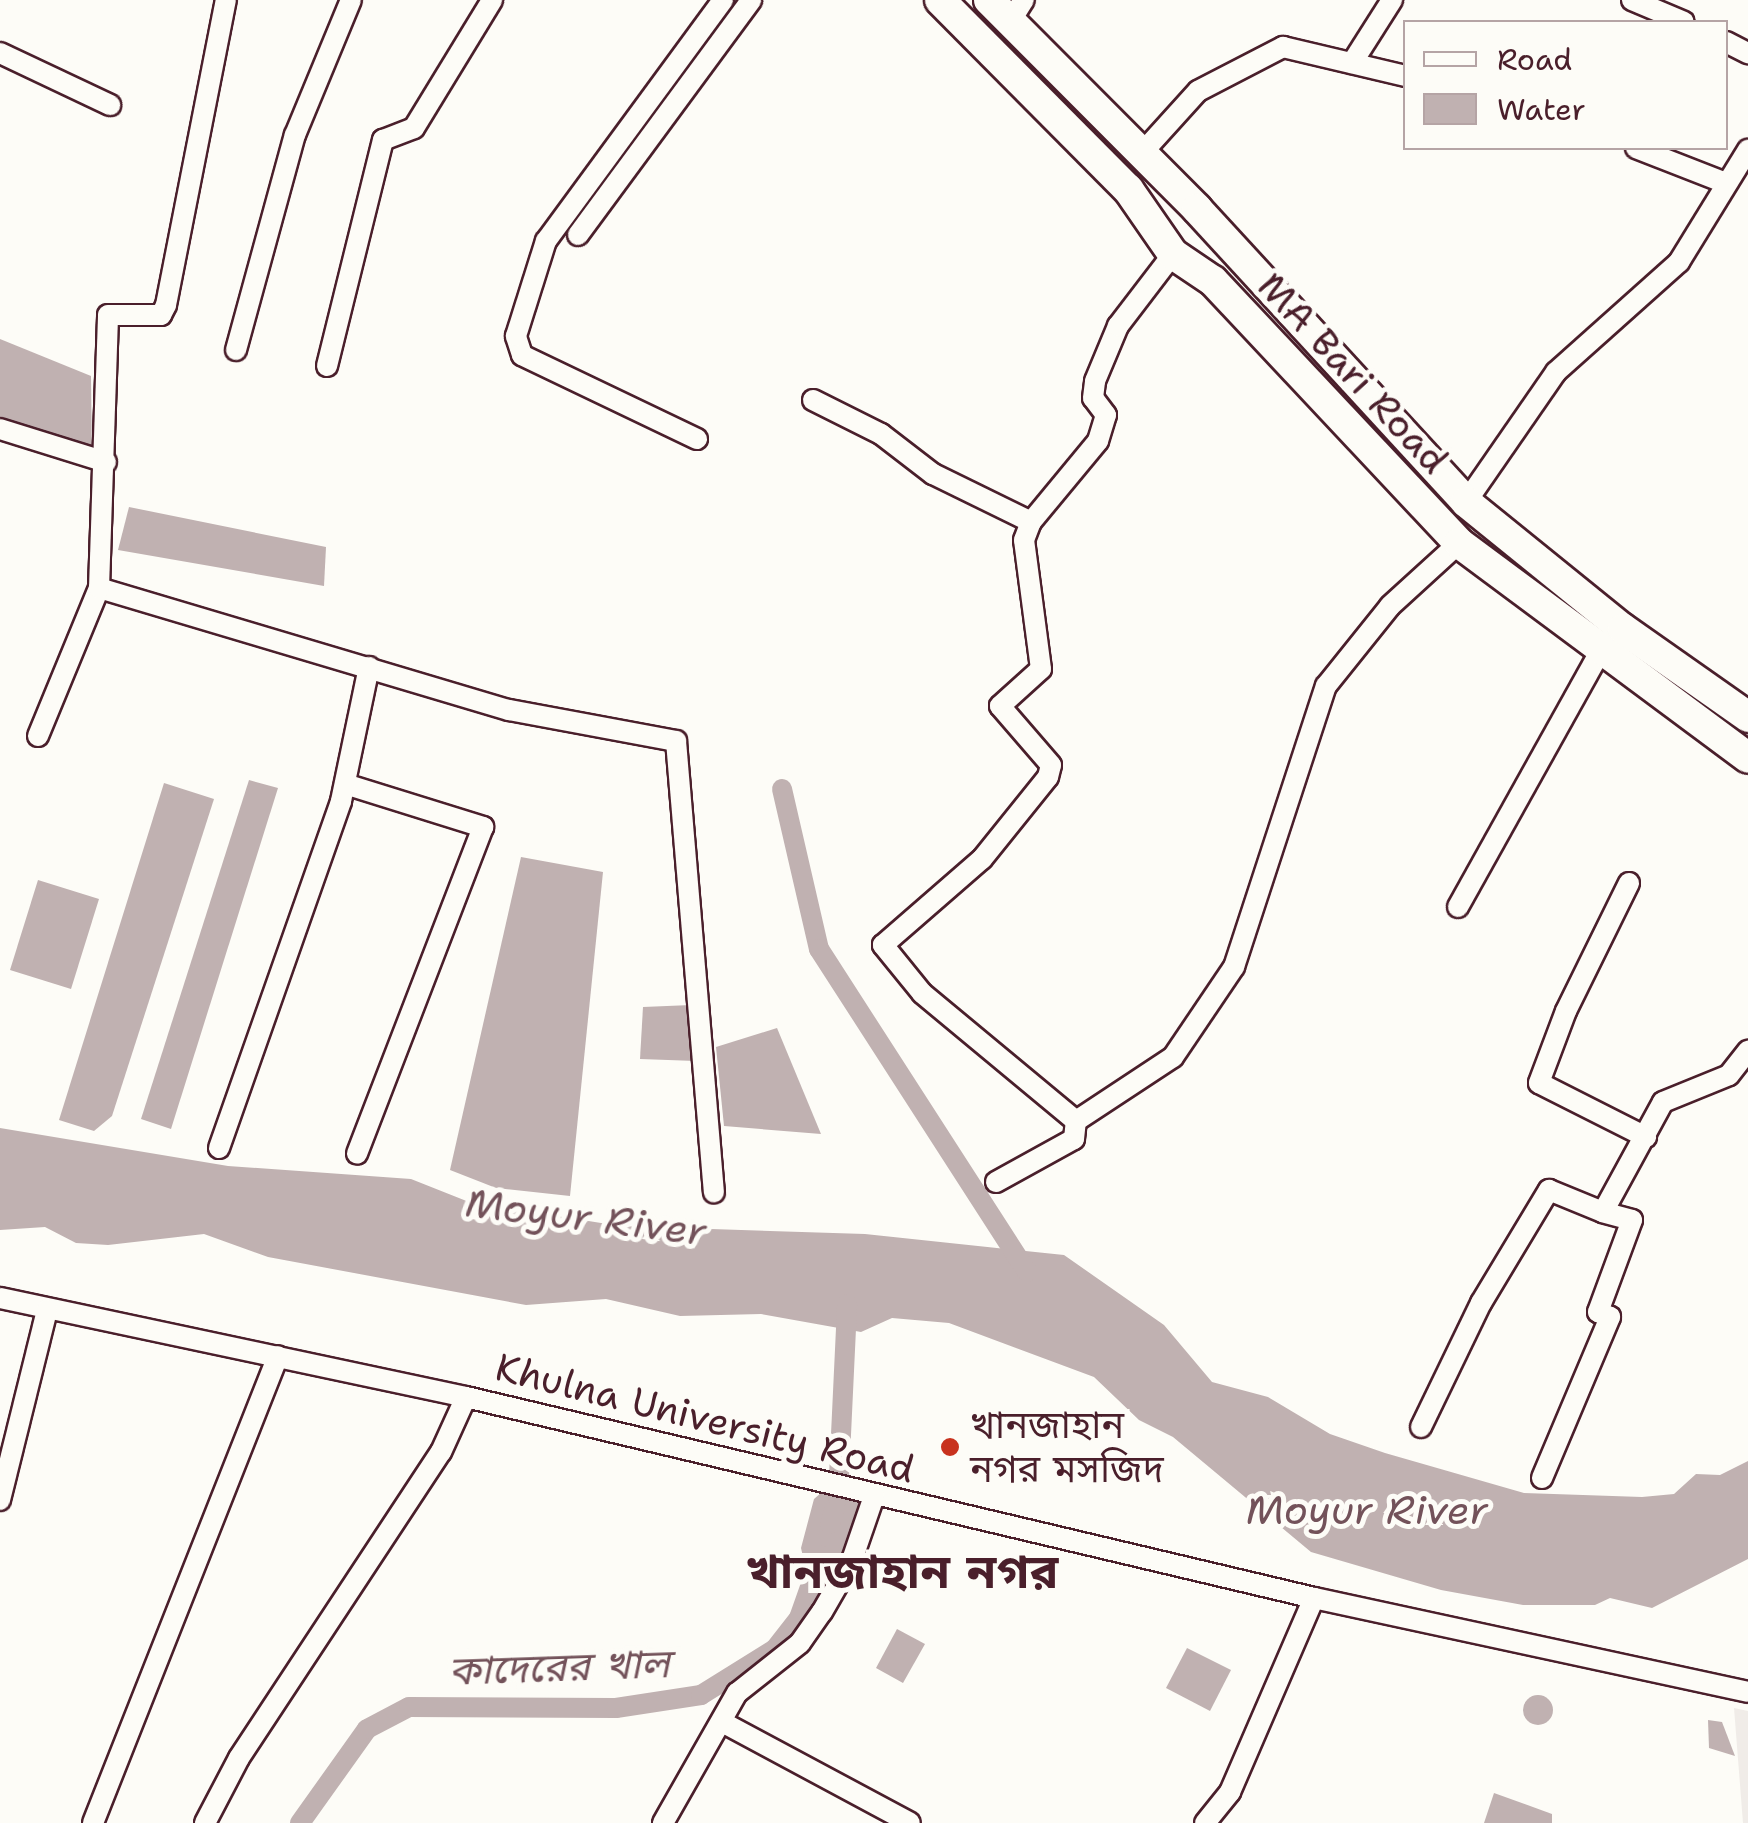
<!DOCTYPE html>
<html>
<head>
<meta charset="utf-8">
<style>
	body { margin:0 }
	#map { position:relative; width:1748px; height:1823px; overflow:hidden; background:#fdfcf7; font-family:"Shantell Sans","Noto Sans Bengali",sans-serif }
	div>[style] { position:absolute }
	.built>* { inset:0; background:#f0ece8 }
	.water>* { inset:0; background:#c0b1b1 }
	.round { border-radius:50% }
	.canal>* { height:20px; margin:-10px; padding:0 10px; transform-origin:10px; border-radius:10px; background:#c0b1b1 }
	.roads { filter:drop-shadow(2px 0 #4a1f2b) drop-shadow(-2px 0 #4a1f2b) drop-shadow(0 2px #4a1f2b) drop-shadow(0 -2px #4a1f2b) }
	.minor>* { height:20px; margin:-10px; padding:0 10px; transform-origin:10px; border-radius:10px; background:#fdfcf7 }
	.primary>* { height:30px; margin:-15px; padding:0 15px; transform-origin:15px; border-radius:15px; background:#fdfcf7 }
	.dots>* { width:28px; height:28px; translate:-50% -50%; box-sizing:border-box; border:5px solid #fdfcf7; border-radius:50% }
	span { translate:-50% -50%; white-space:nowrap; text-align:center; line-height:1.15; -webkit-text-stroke:10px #fdfcf7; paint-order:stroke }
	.street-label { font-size:38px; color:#4a1f2b }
	.poi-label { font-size:38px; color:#4a1f2b }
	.left { translate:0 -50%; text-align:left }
	.water-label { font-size:40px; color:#73525a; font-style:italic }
	.district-label { font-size:48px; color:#4a1f2b; font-weight:700 }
	.legend { position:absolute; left:1403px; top:20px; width:325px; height:130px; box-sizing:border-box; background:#fdfcf7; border:2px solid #b5a4a5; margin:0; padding:12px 18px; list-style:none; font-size:30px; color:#4a1f2b }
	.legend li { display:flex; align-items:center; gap:20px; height:50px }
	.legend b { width:50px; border:2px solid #b5a4a5 }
</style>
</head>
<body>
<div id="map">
	<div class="built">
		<i style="clip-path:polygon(1734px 1708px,1748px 1711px,1748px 1823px,1743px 1823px)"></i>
	</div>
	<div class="water">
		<i style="clip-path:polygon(0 339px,91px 376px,92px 458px,0 422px)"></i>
		<i style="clip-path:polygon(129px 507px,326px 547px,324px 586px,118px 550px)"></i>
		<i style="clip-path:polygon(249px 780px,278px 788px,171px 1129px,141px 1119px)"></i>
		<i style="clip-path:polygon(164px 783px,214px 799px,112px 1116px,94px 1131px,59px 1120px)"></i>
		<i style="clip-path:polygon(521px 857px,603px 872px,570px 1196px,496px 1188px,450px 1170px)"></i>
		<i style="clip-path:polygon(38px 880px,99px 899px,71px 989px,10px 970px)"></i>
		<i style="clip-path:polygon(691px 1005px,696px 1061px,640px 1059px,643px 1007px)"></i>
		<i style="clip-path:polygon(777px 1028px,821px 1134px,724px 1126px,716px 1047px)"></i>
		<i style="clip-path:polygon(0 1128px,228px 1166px,411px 1179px,469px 1202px,620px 1226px,865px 1234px,1064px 1255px,1164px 1325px,1212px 1382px,1268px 1397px,1330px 1434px,1385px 1453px,1524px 1493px,1642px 1497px,1674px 1494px,1696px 1474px,1720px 1475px,1748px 1461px,1748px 1559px,1652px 1608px,1610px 1598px,1595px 1605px,1523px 1605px,1441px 1590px,1311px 1552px,1173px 1437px,1139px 1420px,1094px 1377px,949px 1323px,892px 1318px,861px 1332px,761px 1314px,680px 1316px,606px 1299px,526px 1305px,268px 1257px,204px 1234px,108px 1245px,76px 1243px,45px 1227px,0 1230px)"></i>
		<i style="clip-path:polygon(829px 1486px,838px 1497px,849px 1491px,860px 1502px,843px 1562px,832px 1581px,822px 1583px,807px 1574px,801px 1548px,814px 1499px)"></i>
		<i style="clip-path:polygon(897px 1629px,925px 1644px,903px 1683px,876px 1668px)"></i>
		<i style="clip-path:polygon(1187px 1648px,1231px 1670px,1210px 1711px,1166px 1688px)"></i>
		<i class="round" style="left:1523px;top:1695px;width:30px;height:30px"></i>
		<i style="clip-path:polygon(1708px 1720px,1722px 1722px,1735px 1756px,1709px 1748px)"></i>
		<i style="clip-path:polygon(1494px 1793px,1552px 1814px,1552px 1823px,1484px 1823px)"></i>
	</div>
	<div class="canal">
		<i style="left:782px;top:789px;width:164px;rotate:77deg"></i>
		<i style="left:819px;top:949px;width:384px;rotate:57.2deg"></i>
		<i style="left:830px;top:1524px;width:27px;rotate:-73deg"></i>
		<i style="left:838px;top:1498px;width:194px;rotate:-87.3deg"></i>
		<i style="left:300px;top:1823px;width:115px;rotate:-54.5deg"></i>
		<i style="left:367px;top:1729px;width:47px;rotate:-27.6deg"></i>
		<i style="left:409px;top:1707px;width:207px;rotate:0.3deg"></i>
		<i style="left:616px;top:1708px;width:86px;rotate:-8.7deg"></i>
		<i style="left:701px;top:1695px;width:87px;rotate:-31.9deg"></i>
		<i style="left:775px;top:1649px;width:39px;rotate:-52deg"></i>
		<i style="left:799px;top:1618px;width:66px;rotate:-70.5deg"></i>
	</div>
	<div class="roads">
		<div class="minor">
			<i style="left:1632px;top:0;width:56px;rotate:22.9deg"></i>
			<i style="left:1010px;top:22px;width:26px;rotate:-58deg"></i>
			<i style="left:1726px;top:42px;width:25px;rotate:27deg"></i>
			<i style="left:0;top:53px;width:122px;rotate:25.3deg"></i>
			<i style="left:1352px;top:63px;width:75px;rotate:-57.6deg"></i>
			<i style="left:1636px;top:148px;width:97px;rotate:21.3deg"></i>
			<i style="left:1141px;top:154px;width:85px;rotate:-47.9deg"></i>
			<i style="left:1198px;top:91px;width:96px;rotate:-27.4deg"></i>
			<i style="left:1283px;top:47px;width:126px;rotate:13.3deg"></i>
			<i style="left:578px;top:235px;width:292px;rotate:-53.6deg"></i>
			<i style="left:236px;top:350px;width:223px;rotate:-74.7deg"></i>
			<i style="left:295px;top:135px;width:146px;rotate:-67.5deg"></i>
			<i style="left:327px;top:366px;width:233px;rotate:-76.1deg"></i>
			<i style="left:383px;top:140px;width:33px;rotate:-21deg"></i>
			<i style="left:414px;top:128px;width:150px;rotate:-58.6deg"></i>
			<i style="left:813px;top:400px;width:76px;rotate:26.6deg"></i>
			<i style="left:881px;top:434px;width:66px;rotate:37.6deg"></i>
			<i style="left:933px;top:474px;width:109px;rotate:26.1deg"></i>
			<i style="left:0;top:429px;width:111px;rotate:17.3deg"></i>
			<i style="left:697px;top:439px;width:194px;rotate:-154.4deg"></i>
			<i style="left:522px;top:355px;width:20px;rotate:-108deg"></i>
			<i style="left:516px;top:336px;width:100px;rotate:-72.5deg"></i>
			<i style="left:546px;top:241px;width:299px;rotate:-53.7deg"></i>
			<i style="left:1466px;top:502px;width:158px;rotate:-55.3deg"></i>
			<i style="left:1556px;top:372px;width:165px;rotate:-41.8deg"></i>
			<i style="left:1679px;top:262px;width:132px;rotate:-58.4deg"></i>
			<i style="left:99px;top:588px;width:428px;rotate:16.6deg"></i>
			<i style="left:509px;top:710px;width:170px;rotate:10.5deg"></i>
			<i style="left:676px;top:741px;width:453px;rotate:85.2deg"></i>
			<i style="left:38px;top:736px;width:160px;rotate:-67.6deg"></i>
			<i style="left:99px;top:588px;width:273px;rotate:-88.1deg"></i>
			<i style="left:108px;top:315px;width:53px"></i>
			<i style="left:161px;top:315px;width:11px;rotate:-63deg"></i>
			<i style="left:166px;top:305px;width:311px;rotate:-78.9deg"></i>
			<i style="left:345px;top:784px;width:145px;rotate:17.3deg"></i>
			<i style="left:483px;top:827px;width:350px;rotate:111.1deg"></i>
			<i style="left:1629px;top:883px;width:143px;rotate:116.2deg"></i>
			<i style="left:1566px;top:1011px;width:77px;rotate:110.6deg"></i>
			<i style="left:1539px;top:1083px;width:120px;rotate:26.8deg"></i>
			<i style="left:1458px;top:907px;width:292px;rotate:-60.9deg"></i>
			<i style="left:1076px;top:1121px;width:200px;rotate:-140.3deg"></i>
			<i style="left:922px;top:993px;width:62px;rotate:-129.1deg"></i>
			<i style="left:883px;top:945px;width:131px;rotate:-41deg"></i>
			<i style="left:982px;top:859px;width:105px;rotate:-51.2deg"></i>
			<i style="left:1048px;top:777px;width:12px;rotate:-76deg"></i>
			<i style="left:1051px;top:765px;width:78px;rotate:-130.8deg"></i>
			<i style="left:1000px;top:706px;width:55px;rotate:-42.1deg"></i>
			<i style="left:1041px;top:669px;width:130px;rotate:-97.5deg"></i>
			<i style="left:1024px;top:540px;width:19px;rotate:-69deg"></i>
			<i style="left:1031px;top:522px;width:105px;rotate:-50.4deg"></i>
			<i style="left:1098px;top:441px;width:27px;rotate:-73deg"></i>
			<i style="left:1106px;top:415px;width:21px;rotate:-127deg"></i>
			<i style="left:1093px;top:398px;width:17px;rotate:-83deg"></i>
			<i style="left:1095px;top:381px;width:60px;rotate:-67.3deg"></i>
			<i style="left:1118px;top:326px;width:91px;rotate:-52.6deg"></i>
			<i style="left:219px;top:1148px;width:368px;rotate:-70.6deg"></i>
			<i style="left:341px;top:801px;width:137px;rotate:-78.2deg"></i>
			<i style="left:996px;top:1182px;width:89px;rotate:-28.9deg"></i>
			<i style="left:1074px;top:1139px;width:18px;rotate:-84deg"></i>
			<i style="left:1076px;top:1121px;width:116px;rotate:-33.4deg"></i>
			<i style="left:1173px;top:1057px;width:109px;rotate:-55.9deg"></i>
			<i style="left:1234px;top:967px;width:296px;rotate:-71.9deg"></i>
			<i style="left:1326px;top:686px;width:102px;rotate:-51.3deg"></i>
			<i style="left:1390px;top:606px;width:93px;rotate:-42.4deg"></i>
			<i style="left:0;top:1298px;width:476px;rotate:12deg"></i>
			<i style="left:466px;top:1397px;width:871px;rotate:13.33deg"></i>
			<i style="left:1314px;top:1598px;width:444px;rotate:12.2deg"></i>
			<i style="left:1421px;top:1427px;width:138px;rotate:-64.2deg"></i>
			<i style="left:1481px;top:1303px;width:132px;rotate:-59deg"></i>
			<i style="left:1549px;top:1190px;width:58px;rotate:22.2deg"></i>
			<i style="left:1542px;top:1478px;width:175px;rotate:-67.1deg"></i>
			<i style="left:1610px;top:1317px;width:13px;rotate:-157deg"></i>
			<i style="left:1598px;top:1312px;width:98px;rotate:-69.7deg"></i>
			<i style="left:1632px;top:1220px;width:30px;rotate:-165deg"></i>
			<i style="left:1603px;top:1212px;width:125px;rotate:-61.4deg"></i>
			<i style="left:1663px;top:1102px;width:71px;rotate:-22.2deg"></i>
			<i style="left:1729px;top:1075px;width:31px;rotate:-52deg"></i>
			<i style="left:0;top:1500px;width:196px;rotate:-76.1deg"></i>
			<i style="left:722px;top:1722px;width:213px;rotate:28.2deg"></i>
			<i style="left:93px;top:1823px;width:502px;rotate:-68.39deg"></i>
			<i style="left:205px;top:1823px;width:73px;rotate:-62.4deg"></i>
			<i style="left:239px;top:1758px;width:367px;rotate:-56.6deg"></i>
			<i style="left:441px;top:1452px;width:60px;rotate:-65.6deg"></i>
			<i style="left:663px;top:1823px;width:150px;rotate:-60.4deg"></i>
			<i style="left:737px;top:1693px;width:80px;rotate:-38.4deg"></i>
			<i style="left:800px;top:1643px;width:38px;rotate:-55deg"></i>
			<i style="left:822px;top:1612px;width:60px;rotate:-60deg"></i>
			<i style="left:852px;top:1560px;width:68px;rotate:-71deg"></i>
			<i style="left:1205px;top:1823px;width:40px;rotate:-51deg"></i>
			<i style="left:1230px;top:1792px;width:211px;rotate:-66.6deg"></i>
		</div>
		<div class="primary">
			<i style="left:940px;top:0;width:267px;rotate:45.2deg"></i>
			<i style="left:1128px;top:189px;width:79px;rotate:55.3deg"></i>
			<i style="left:1173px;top:254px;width:48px;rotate:34deg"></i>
			<i style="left:1213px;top:281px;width:359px;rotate:46.8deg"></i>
			<i style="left:1459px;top:543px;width:360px;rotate:36.6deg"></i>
			<i style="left:989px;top:0;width:295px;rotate:45.1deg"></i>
			<i style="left:1197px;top:209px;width:398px;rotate:47.4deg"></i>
			<i style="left:1466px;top:502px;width:202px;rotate:39deg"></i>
			<i style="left:1623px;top:629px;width:153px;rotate:35.1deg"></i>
		</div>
	</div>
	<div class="dots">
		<i style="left:950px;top:1447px;background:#c8321e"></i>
	</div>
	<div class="street-label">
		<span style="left:1353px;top:373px;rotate:47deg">MA Bari Road</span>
		<span style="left:705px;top:1418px;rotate:14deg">Khulna University Road</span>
	</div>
	<div class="poi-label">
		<span class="left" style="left:970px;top:1447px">খানজাহান<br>নগর মসজিদ</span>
	</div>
	<div class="water-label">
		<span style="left:586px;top:1217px;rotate:7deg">Moyur River</span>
		<span style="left:1367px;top:1510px">Moyur River</span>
		<span style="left:559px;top:1667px;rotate:-2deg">কাদেরের খাল</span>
	</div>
	<div class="district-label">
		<span style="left:902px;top:1572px">খানজাহান নগর</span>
	</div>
	<ul class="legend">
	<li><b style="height:12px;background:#fdfcf7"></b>Road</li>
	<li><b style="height:28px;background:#c0b1b1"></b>Water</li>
	</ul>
</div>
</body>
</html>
